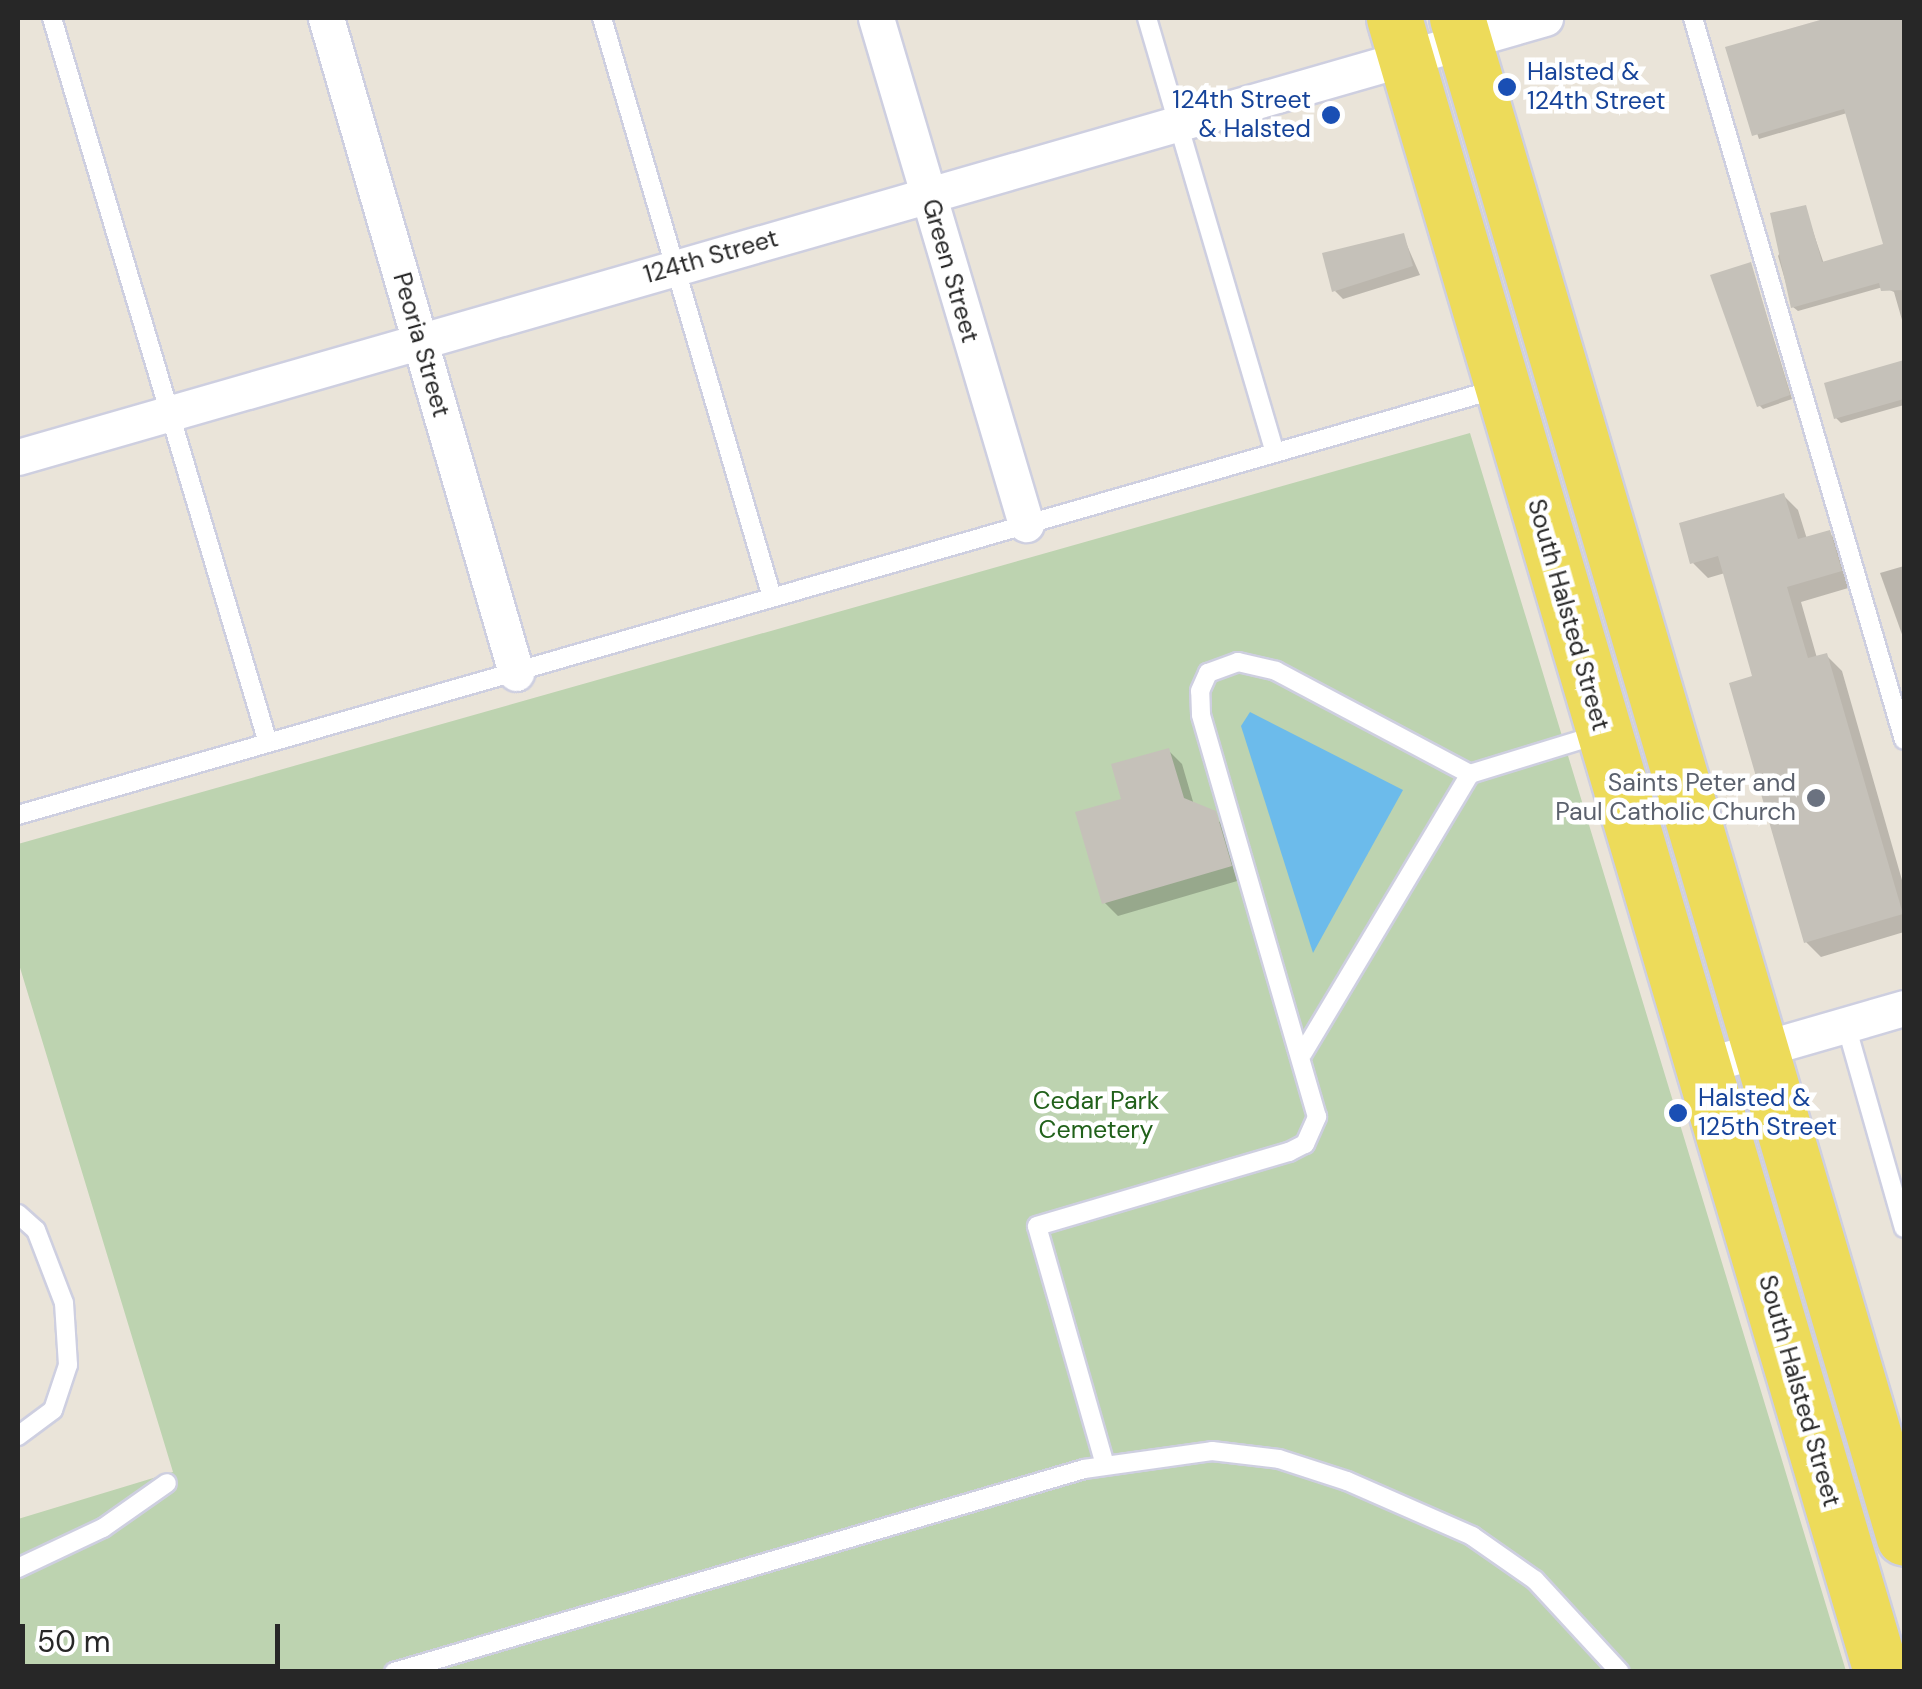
<!DOCTYPE html>
<html>
<head>
<meta charset="utf-8">
<style>
	body { margin:0 }
	#map { position:relative; width:1922px; height:1689px; overflow:hidden; background:#eae4d9; font-family:"DM Sans",sans-serif }
	div>[style] { position:absolute }
	.cemetery>* { inset:0; background:#bdd3b0 }
	.water>* { inset:0; background:#6cbbeb }
	.shadow>* { inset:0; background:#0003 }
	.building>* { inset:0; background:#c5c1b9 }
	.roads { filter:drop-shadow(2px 0 #cecfe0) drop-shadow(-2px 0 #cecfe0) drop-shadow(0 2px #cecfe0) drop-shadow(0 -2px #cecfe0) }
	.lane>* { height:18px; margin:-9px; padding:0 9px; transform-origin:9px; border-radius:9px; background:#fff }
	.street>* { height:35px; margin:-17.5px; padding:0 17.5px; transform-origin:17.5px; border-radius:17.5px; background:#fff }
	.primary>* { height:55px; margin:-27.5px; padding:0 27.5px; transform-origin:27.5px; border-radius:27.5px; background:#eddb5a }
	.dots>* { width:28px; height:28px; translate:-50% -50%; box-sizing:border-box; border:5px solid #fff; border-radius:50% }
	span { translate:-50% -50%; white-space:nowrap; text-align:center; line-height:1.15; -webkit-text-stroke:9px #fff; paint-order:stroke }
	.transit-label { font-size:25px; color:#164399 }
	.left { translate:0 -50%; text-align:left }
	.right { translate:-100% -50%; text-align:right }
	.street-label { font-size:25px; color:#272727 }
	.worship-label { font-size:25px; color:#5b616d }
	.park-label { font-size:25px; color:#21611a }
	.frame { position:absolute; inset:0; border:20px solid #272727; pointer-events:none }
	.scale { position:absolute; left:20px; top:1624px; width:260px; height:45px; box-sizing:border-box; border:5px solid #272727; border-top:0; padding-left:12px; font-size:30px; line-height:35px; white-space:nowrap; color:#272727; -webkit-text-stroke:8px #fff; paint-order:stroke }
</style>
</head>
<body>
<div id="map">
	<div class="cemetery">
		<i style="clip-path:polygon(1470px 433px,1846px 1671px,18px 1672px,18px 1519px,173px 1472px,18px 961px,18px 844px)"></i>
	</div>
	<div class="water">
		<i style="clip-path:polygon(1250px 712px,1403px 790px,1313px 953px,1241px 726px)"></i>
	</div>
	<div class="shadow">
		<i style="clip-path:polygon(1835px 18px,1904px 18px,1904px 327px,1894px 292px,1883px 287px,1798px 311px,1793px 307px,1778px 256px,1805px 208px,1824px 264px,1886px 246px,1847px 113px,1759px 139px,1728px 49px)"></i>
		<i style="clip-path:polygon(1403px 236px,1420px 275px,1343px 299px,1335px 291px)"></i>
		<i style="clip-path:polygon(1751px 265px,1792px 399px,1763px 409px,1759px 405px)"></i>
		<i style="clip-path:polygon(1904px 363px,1904px 405px,1841px 423px,1836px 418px,1827px 385px)"></i>
		<i style="clip-path:polygon(1783px 495px,1798px 510px,1807px 539px,1829px 533px,1844px 548px,1855px 586px,1801px 602px,1817px 658px,1827px 656px,1842px 671px,1904px 887px,1904px 932px,1821px 957px,1806px 942px,1755px 678px,1725px 573px,1708px 578px,1693px 563px)"></i>
		<i style="clip-path:polygon(1904px 566px,1904px 640px,1880px 573px)"></i>
		<i style="clip-path:polygon(1168px 750px,1182px 764px,1194px 805px,1229px 828px,1244px 879px,1118px 916px,1104px 902px,1124px 800px)"></i>
	</div>
	<div class="building">
		<i style="clip-path:polygon(1827px 18px,1904px 18px,1904px 290px,1881px 291px,1879px 283px,1791px 308px,1770px 213px,1806px 205px,1822px 262px,1883px 244px,1844px 109px,1752px 136px,1725px 47px)"></i>
		<i style="clip-path:polygon(1404px 233px,1413px 266px,1332px 292px,1322px 253px)"></i>
		<i style="clip-path:polygon(1751px 262px,1790px 395px,1757px 407px,1710px 275px)"></i>
		<i style="clip-path:polygon(1904px 360px,1904px 399px,1834px 419px,1824px 383px)"></i>
		<i style="clip-path:polygon(1784px 493px,1798px 539px,1830px 530px,1842px 571px,1787px 587px,1808px 658px,1827px 653px,1903px 914px,1804px 943px,1729px 683px,1752px 676px,1718px 556px,1690px 564px,1679px 523px)"></i>
		<i style="clip-path:polygon(1169px 748px,1184px 798px,1216px 811px,1232px 866px,1102px 904px,1075px 812px,1121px 799px,1111px 764px)"></i>
	</div>
	<div class="roads">
		<div class="lane">
			<i style="left:52px;top:18px;width:756px;rotate:73.41deg"></i>
			<i style="left:602px;top:18px;width:603px;rotate:73.64deg"></i>
			<i style="left:1147px;top:18px;width:453px;rotate:73.6deg"></i>
			<i style="left:1693px;top:18px;width:752px;rotate:73.71deg"></i>
			<i style="left:18px;top:815px;width:1539px;rotate:-16.07deg"></i>
			<i style="left:1846px;top:1025px;width:211px;rotate:74.1deg"></i>
			<i style="left:1303px;top:1053px;width:325px;rotate:-59.1deg"></i>
			<i style="left:1470px;top:774px;width:133px;rotate:-17.1deg"></i>
			<i style="left:18px;top:1214px;width:24px;rotate:42deg"></i>
			<i style="left:36px;top:1230px;width:78px;rotate:69deg"></i>
			<i style="left:64px;top:1303px;width:62px;rotate:86.3deg"></i>
			<i style="left:68px;top:1365px;width:47px;rotate:108.4deg"></i>
			<i style="left:53px;top:1410px;width:44px;rotate:143.4deg"></i>
			<i style="left:1105px;top:1465px;width:248px;rotate:-105.9deg"></i>
			<i style="left:1037px;top:1226px;width:263px;rotate:-16.4deg"></i>
			<i style="left:1289px;top:1152px;width:18px;rotate:-27deg"></i>
			<i style="left:1305px;top:1144px;width:30px;rotate:-66deg"></i>
			<i style="left:1317px;top:1117px;width:419px;rotate:-106.1deg"></i>
			<i style="left:1201px;top:714px;width:23px;rotate:-92deg"></i>
			<i style="left:1200px;top:691px;width:20px;rotate:-66deg"></i>
			<i style="left:1208px;top:673px;width:32px;rotate:-20deg"></i>
			<i style="left:1238px;top:662px;width:39px;rotate:13deg"></i>
			<i style="left:1276px;top:671px;width:220px;rotate:28deg"></i>
			<i style="left:18px;top:1568px;width:94px;rotate:-25.2deg"></i>
			<i style="left:103px;top:1528px;width:78px;rotate:-35.1deg"></i>
			<i style="left:394px;top:1672px;width:719px;rotate:-16.39deg"></i>
			<i style="left:1084px;top:1469px;width:129px;rotate:-8deg"></i>
			<i style="left:1212px;top:1451px;width:67px;rotate:6.8deg"></i>
			<i style="left:1279px;top:1459px;width:71px;rotate:17.9deg"></i>
			<i style="left:1347px;top:1481px;width:137px;rotate:23.7deg"></i>
			<i style="left:1472px;top:1536px;width:77px;rotate:34.9deg"></i>
			<i style="left:1535px;top:1580px;width:125px;rotate:47.3deg"></i>
		</div>
		<div class="street">
			<i style="left:326px;top:18px;width:682px;rotate:73.82deg"></i>
			<i style="left:876px;top:18px;width:528px;rotate:73.49deg"></i>
			<i style="left:18px;top:457px;width:1589px;rotate:-16.04deg"></i>
			<i style="left:1703px;top:1066px;width:209px;rotate:-16.1deg"></i>
		</div>
		<div class="primary">
			<i style="left:1394px;top:18px;width:1724px;rotate:73.59deg"></i>
			<i style="left:1457px;top:18px;width:1584px;rotate:73.61deg"></i>
		</div>
	</div>
	<div class="dots">
		<i style="left:1507px;top:87px;background:#1a4fb4"></i>
		<i style="left:1331px;top:115px;background:#1a4fb4"></i>
		<i style="left:1816px;top:798px;background:#6b7280"></i>
		<i style="left:1678px;top:1113px;background:#1a4fb4"></i>
	</div>
	<div class="transit-label">
		<span class="left" style="left:1527px;top:87px">Halsted &amp;<br>124th Street</span>
		<span class="right" style="left:1311px;top:115px">124th Street<br>&amp; Halsted</span>
		<span class="left" style="left:1698px;top:1113px">Halsted &amp;<br>125th Street</span>
	</div>
	<div class="street-label">
		<span style="left:711px;top:257px;rotate:-16deg">124th Street</span>
		<span style="left:950px;top:271px;rotate:74deg">Green Street</span>
		<span style="left:421px;top:345px;rotate:74deg">Peoria Street</span>
		<span style="left:1568px;top:615px;rotate:74deg">South Halsted Street</span>
		<span style="left:1799px;top:1391px;rotate:74deg">South Halsted Street</span>
	</div>
	<div class="worship-label">
		<span class="right" style="left:1796px;top:798px">Saints Peter and<br>Paul Catholic Church</span>
	</div>
	<div class="park-label">
		<span style="left:1096px;top:1116px">Cedar Park<br>Cemetery</span>
	</div>
	<div class="frame"></div>
	<div class="scale">50 m</div>
</div>
</body>
</html>
